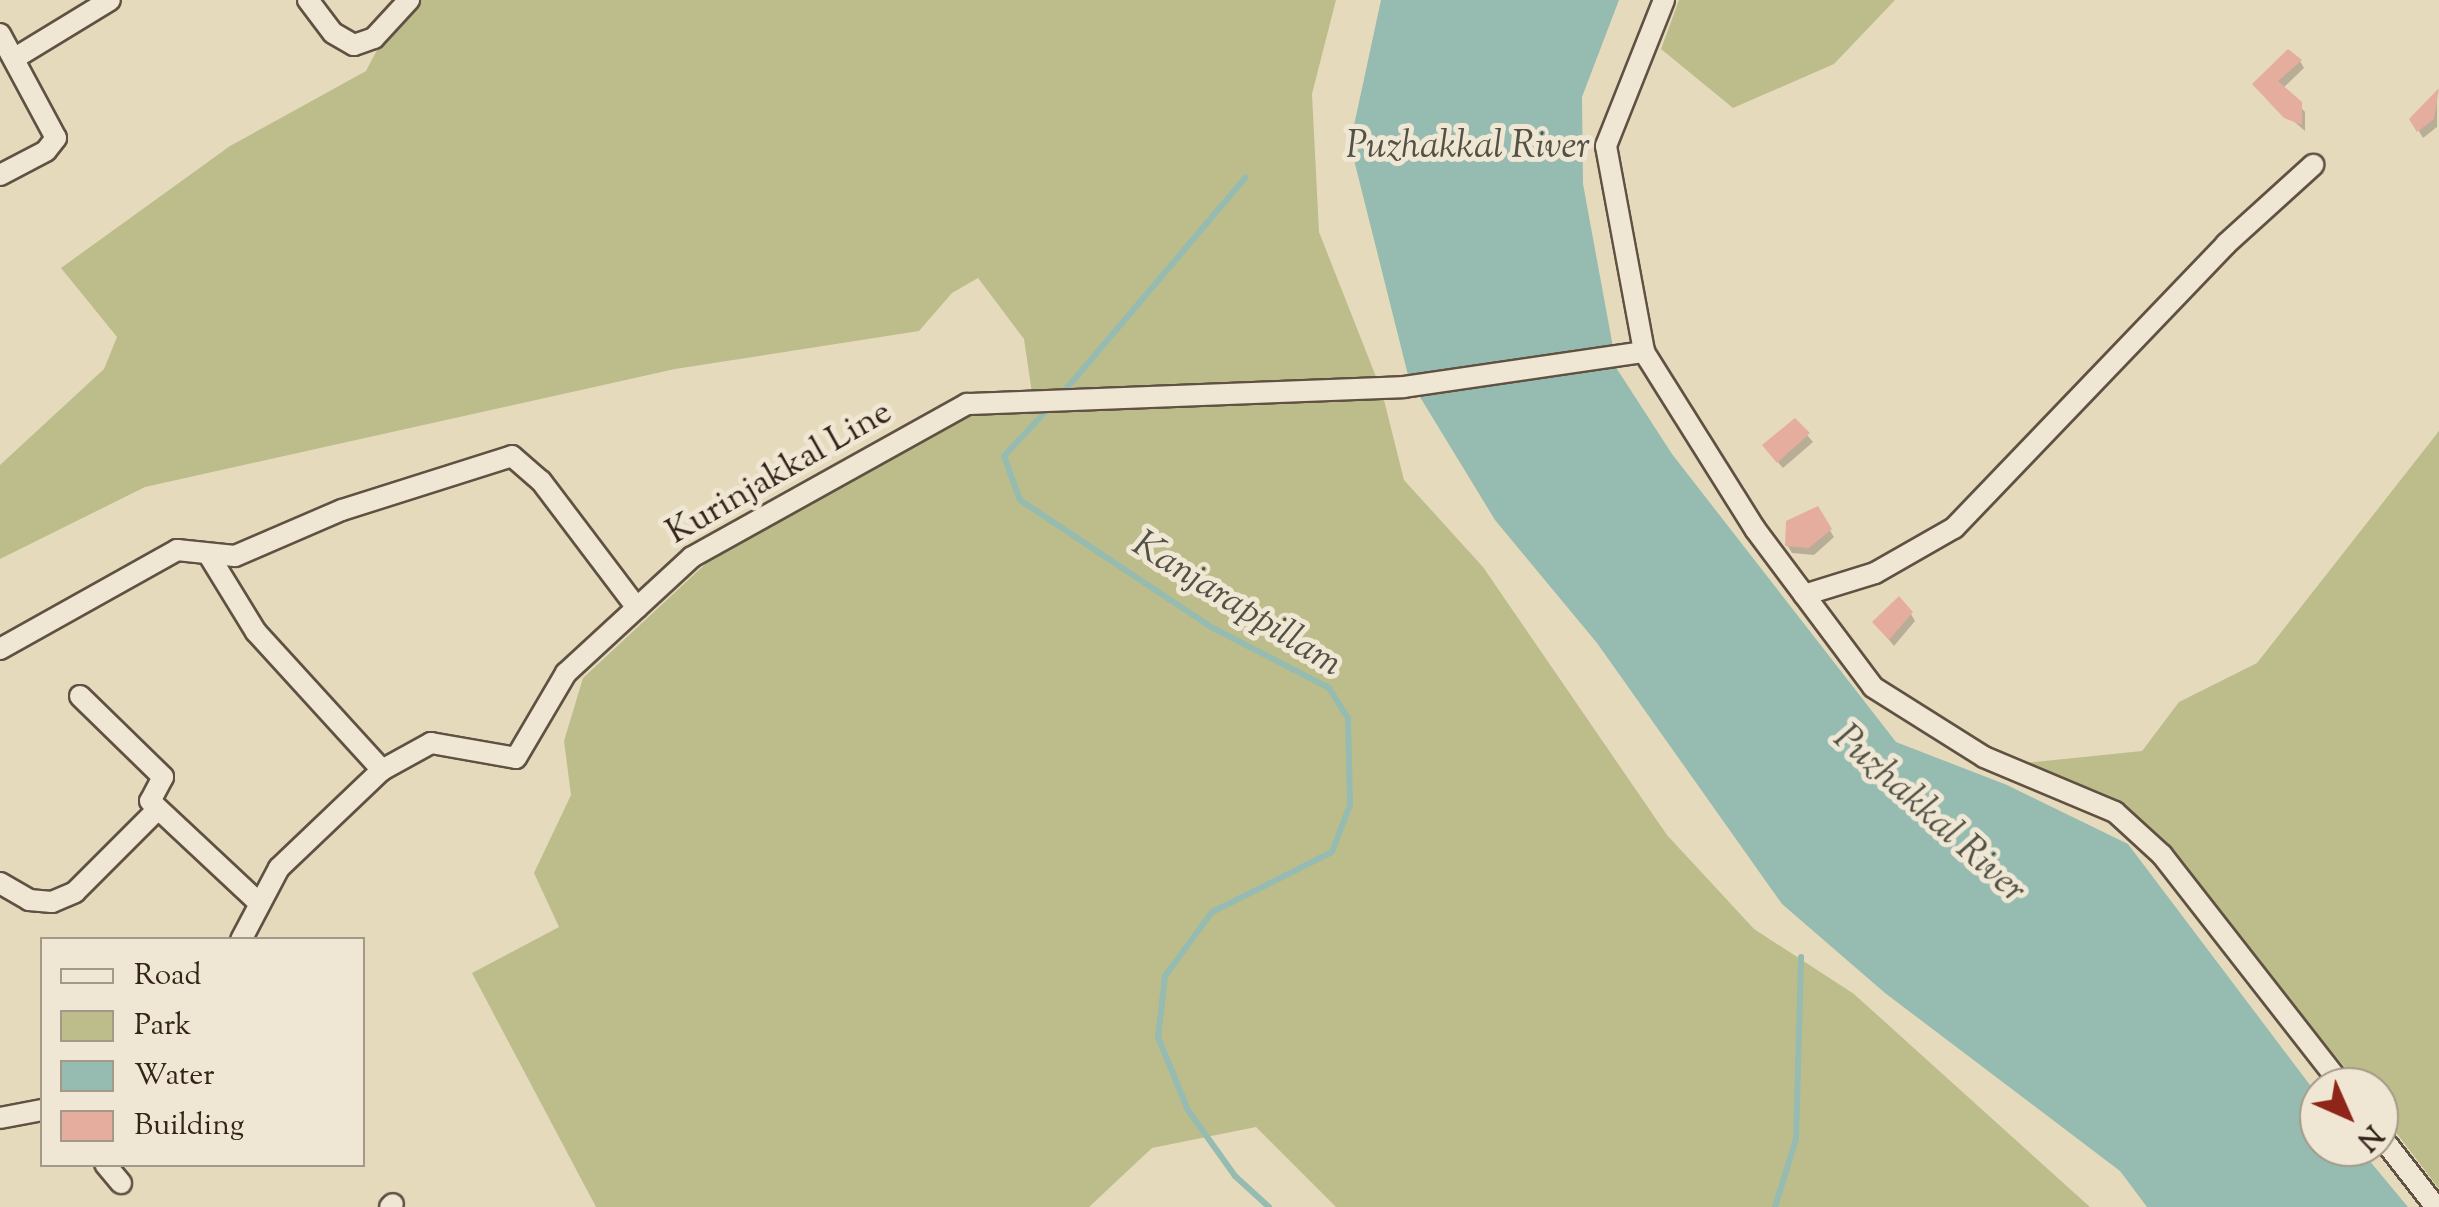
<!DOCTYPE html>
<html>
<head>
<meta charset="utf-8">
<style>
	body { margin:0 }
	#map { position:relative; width:2439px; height:1207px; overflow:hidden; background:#e6dabd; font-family:"Sorts Mill Goudy",serif }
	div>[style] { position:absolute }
	.green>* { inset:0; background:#bdbd8c }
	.water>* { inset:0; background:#96bbb0 }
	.shadow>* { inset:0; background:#0003 }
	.stream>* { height:6px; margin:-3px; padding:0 3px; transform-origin:3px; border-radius:3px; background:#96bbb0 }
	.building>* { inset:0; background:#e5ad9d }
	.roads { filter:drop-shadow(2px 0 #605142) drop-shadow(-2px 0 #605142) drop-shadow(0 2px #605142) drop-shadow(0 -2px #605142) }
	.minor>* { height:20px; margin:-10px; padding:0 10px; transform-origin:10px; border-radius:10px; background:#efe7d4 }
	span { translate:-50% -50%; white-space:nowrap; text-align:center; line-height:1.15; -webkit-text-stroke:10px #efe7d4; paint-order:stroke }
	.street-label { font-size:35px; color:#342319 }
	.water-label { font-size:38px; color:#515146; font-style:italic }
	.legend { position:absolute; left:40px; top:937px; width:325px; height:230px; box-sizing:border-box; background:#efe7d4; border:2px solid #a49989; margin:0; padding:12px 18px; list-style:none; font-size:30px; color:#342319 }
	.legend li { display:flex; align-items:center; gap:20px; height:50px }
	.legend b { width:50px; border:2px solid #a49989 }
	.north { position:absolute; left:2299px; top:1067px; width:100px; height:100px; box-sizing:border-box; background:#efe7d4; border:2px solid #a49989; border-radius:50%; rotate:135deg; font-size:28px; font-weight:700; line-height:40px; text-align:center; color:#342319 }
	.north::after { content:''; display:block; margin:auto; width:35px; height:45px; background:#8f2418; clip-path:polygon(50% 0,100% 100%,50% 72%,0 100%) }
</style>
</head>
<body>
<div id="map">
	<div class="green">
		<i style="clip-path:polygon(403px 0,1336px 0,1312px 94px,1319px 232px,1382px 392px,1404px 480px,1483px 567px,1667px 835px,1754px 929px,1854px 994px,2090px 1207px,1336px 1207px,1256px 1127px,1152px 1148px,1089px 1207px,596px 1207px,472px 973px,559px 927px,534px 873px,571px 795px,564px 741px,583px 678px,716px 554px,973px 408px,1034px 407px,1024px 339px,978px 278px,952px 293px,919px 331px,675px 369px,145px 487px,0 559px,0 465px,104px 369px,117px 337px,61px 268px,230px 146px,366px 71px)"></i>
		<i style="clip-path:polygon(1679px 0,1895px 0,1834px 64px,1733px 108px,1661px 49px)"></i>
		<i style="clip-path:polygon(2439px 431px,2439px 1189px,2379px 1110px,2379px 1087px,2361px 1087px,2153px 833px,2097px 795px,2024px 763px,2142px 751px,2179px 702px,2257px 663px)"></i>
	</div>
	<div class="water">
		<i style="clip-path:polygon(1381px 0,1619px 0,1582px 97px,1583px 184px,1617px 369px,1672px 454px,1896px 742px,2007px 785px,2128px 844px,2319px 1097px,2319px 1147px,2358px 1147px,2408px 1207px,2147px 1207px,2120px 1171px,1885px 993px,1782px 904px,1597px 643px,1495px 520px,1409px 379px,1350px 144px)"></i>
	</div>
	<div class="shadow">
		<i style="clip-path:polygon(2300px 61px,2304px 68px,2283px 88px,2305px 112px,2305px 131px,2260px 92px)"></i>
		<i style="clip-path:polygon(2437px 94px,2437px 127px,2423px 138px,2412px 119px)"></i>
		<i style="clip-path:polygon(1795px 421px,1813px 442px,1783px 468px,1770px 453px)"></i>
		<i style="clip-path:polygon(1817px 510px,1834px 537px,1814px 555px,1792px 553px,1787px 545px)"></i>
		<i style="clip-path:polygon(1911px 614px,1915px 621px,1894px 646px,1875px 623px)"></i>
	</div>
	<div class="stream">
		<i style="left:1061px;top:395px;width:285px;rotate:-49.7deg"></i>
		<i style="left:1049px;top:408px;width:66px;rotate:133.2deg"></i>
		<i style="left:1004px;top:456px;width:47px;rotate:70deg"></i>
		<i style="left:1020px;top:500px;width:229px;rotate:33.6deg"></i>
		<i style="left:1211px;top:627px;width:133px;rotate:27.3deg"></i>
		<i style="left:1329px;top:688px;width:36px;rotate:58deg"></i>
		<i style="left:1348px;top:718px;width:87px;rotate:88.7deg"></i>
		<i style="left:1350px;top:805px;width:50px;rotate:111deg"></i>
		<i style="left:1332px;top:852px;width:134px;rotate:153.4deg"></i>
		<i style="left:1212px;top:912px;width:79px;rotate:126.3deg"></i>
		<i style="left:1165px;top:976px;width:61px;rotate:96.5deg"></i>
		<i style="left:1158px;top:1037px;width:79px;rotate:67.7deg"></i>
		<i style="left:1188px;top:1110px;width:81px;rotate:54.5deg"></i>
		<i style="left:1235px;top:1176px;width:46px;rotate:42.4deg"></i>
		<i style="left:1775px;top:1207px;width:71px;rotate:-72.8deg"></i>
		<i style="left:1796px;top:1139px;width:182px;rotate:-88.4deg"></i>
	</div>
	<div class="building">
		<i style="clip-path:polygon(2288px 49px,2302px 60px,2278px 81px,2302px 102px,2302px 125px,2284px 118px,2252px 84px)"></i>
		<i style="clip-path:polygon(2439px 88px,2434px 119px,2417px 132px,2409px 119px)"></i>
		<i style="clip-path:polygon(1795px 418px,1810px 433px,1777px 463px,1762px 445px)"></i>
		<i style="clip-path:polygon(1818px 506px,1832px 529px,1809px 548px,1785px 546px,1786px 521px)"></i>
		<i style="clip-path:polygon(1899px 596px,1913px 612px,1889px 640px,1872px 622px)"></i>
	</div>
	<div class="roads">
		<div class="minor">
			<i style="left:308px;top:0;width:41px;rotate:52.9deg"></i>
			<i style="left:333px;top:33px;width:24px;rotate:30deg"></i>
			<i style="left:354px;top:45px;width:21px;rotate:-19deg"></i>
			<i style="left:374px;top:38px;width:52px;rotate:-47.4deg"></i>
			<i style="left:1664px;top:0;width:157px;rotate:111.7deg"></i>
			<i style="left:1606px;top:146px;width:209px;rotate:79.5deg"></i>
			<i style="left:1644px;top:352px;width:209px;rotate:57.9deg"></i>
			<i style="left:1755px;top:529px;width:197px;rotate:53.2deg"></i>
			<i style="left:1873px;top:687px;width:131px;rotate:32.2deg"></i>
			<i style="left:1984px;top:757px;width:142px;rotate:22.8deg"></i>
			<i style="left:2115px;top:812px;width:64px;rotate:42.5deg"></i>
			<i style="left:2162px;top:855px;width:294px;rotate:52deg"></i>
			<i style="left:0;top:34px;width:118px;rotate:61.7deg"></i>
			<i style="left:56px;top:138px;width:16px;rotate:128deg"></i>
			<i style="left:46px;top:151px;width:52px;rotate:152.4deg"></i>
			<i style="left:15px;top:58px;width:111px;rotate:-31.4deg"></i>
			<i style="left:210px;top:557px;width:88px;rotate:58.5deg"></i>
			<i style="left:256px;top:632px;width:187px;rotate:47.6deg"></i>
			<i style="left:1804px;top:595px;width:74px;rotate:-17.2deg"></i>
			<i style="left:1875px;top:573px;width:91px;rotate:-29.7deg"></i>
			<i style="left:1954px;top:528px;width:393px;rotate:-46.2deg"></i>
			<i style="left:2226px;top:244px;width:118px;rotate:-42.2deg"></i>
			<i style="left:0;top:649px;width:203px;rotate:-29.2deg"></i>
			<i style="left:177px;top:550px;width:58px;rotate:5.9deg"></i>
			<i style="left:235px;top:556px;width:116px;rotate:-23.3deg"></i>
			<i style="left:342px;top:510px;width:178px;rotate:-17.6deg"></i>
			<i style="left:512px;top:456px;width:38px;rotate:41deg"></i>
			<i style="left:541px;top:481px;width:159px;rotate:52.9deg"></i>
			<i style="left:80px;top:696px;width:116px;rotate:44.3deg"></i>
			<i style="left:163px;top:777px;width:27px;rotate:118deg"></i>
			<i style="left:150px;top:801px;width:149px;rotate:43.1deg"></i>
			<i style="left:0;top:883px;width:34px;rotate:30deg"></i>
			<i style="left:29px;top:900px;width:23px;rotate:5deg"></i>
			<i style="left:52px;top:902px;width:25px;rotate:-23deg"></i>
			<i style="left:75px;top:892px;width:117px;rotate:-45deg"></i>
			<i style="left:241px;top:940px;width:81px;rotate:-62.2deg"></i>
			<i style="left:279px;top:868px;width:142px;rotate:-43.6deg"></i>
			<i style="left:382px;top:770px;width:56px;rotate:-28.9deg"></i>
			<i style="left:431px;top:743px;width:86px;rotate:10deg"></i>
			<i style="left:516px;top:758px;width:99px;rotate:-59.5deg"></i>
			<i style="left:566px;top:673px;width:171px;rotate:-42.6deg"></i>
			<i style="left:692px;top:557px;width:315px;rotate:-29.1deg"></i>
			<i style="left:967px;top:404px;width:437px;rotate:-2.2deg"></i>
			<i style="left:1404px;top:387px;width:243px;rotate:-8.3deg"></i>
			<i style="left:0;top:1118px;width:43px;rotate:-10.8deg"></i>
			<i style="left:2379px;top:1134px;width:93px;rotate:52deg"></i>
			<i style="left:105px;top:1164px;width:25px;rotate:50deg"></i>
			<i style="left:390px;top:1207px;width:4px;rotate:-45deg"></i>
		</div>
	</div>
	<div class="street-label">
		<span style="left:780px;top:474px;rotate:-30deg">Kurinjakkal Line</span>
	</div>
	<div class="water-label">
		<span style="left:1468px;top:149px">Puzhakkal River</span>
		<span style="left:1236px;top:606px;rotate:32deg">Kanjarappillam</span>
		<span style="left:1928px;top:816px;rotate:42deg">Puzhakkal River</span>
	</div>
	<ul class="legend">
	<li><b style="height:12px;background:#efe7d4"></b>Road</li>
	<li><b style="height:28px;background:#bdbd8c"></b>Park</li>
	<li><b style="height:28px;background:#96bbb0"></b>Water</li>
	<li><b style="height:28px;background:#e5ad9d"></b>Building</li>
	</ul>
	<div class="north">N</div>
</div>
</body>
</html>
